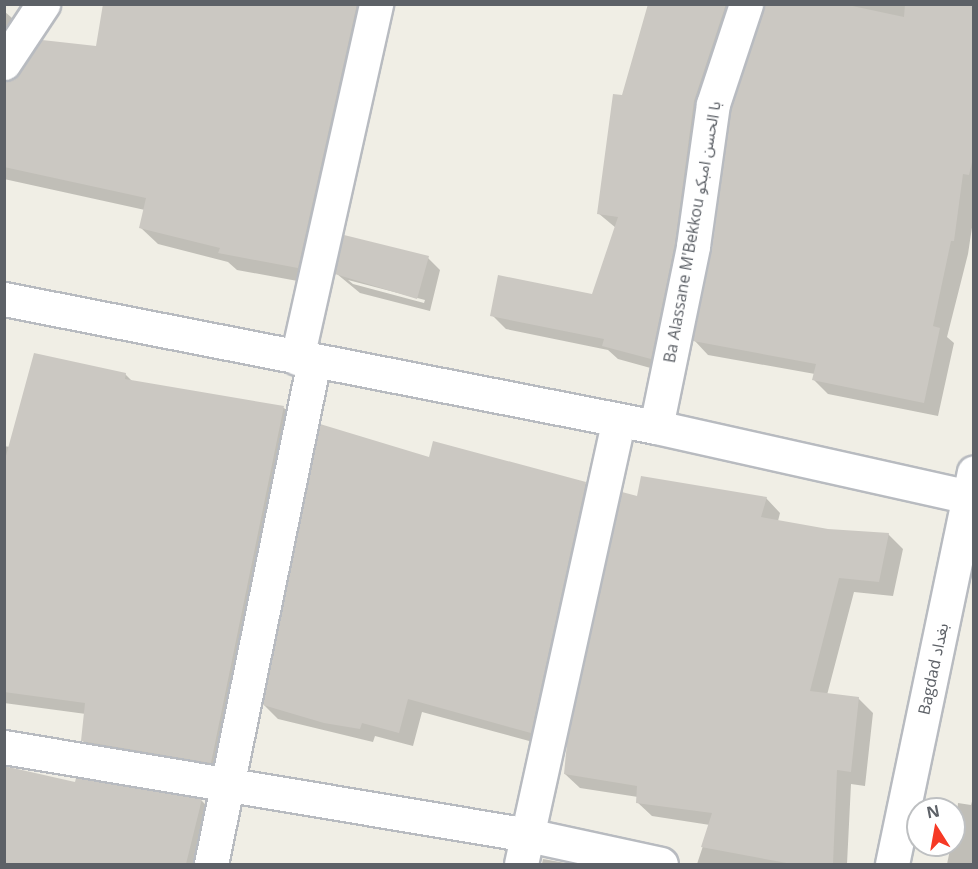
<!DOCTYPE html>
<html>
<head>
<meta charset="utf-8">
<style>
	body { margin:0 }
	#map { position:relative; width:978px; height:869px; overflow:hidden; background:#f0eee5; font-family:"Open Sans","Noto Sans Arabic",sans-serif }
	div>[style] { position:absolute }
	.shadow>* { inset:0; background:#0003 }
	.building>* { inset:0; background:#cbc8c2 }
	.roads { filter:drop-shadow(2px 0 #b8bbc0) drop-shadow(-2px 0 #b8bbc0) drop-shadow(0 2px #b8bbc0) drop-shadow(0 -2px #b8bbc0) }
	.street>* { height:33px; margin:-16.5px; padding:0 16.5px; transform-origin:16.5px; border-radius:16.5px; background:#fff }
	span { translate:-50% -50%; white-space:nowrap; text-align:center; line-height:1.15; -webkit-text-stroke:5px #fff; paint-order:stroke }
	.street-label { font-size:16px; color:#5d6167 }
	.frame { position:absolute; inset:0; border:6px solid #5d6167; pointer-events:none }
	.north { position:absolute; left:906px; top:797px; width:60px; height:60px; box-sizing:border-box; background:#fff; border:2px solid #bec0c2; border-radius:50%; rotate:349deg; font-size:16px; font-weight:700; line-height:24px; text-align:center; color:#5d6167 }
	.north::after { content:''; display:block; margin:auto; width:21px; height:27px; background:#f63925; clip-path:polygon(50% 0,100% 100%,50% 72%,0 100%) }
</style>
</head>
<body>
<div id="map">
	<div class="shadow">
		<i style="clip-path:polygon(104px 4px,378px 4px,314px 284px,237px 270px,228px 262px,158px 244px,141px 228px,145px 210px,4px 179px,4px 81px,14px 81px,42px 42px,97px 47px)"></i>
		<i style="clip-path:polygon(650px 4px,747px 4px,665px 372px,618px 359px,608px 350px,506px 329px,492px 315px,593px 295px,616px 228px,598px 213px,623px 96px)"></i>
		<i style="clip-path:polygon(764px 4px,974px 4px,974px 214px,968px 254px,947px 337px,954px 343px,938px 416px,828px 394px,814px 380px,815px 374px,708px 355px,694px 340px)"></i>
		<i style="clip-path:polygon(4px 11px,29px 33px,4px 74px)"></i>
		<i style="clip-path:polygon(evenodd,428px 258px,440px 270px,430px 311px,360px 293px,337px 274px,428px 258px,348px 280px,425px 300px,424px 303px,353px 284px,348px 280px)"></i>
		<i style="clip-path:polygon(125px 374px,133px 382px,284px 408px,297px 421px,225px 776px,96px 754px,82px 740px,86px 714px,4px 703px,4px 446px,10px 447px)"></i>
		<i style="clip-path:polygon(430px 459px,585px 483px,599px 497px,544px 745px,422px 712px,413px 746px,375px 736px,373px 742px,278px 719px,264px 705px)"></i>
		<i style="clip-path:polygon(638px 498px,766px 498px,780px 513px,778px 521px,828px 530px,888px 534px,903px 549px,893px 596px,854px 592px,827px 695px,858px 698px,873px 713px,865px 786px,851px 784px,847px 864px,697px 864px,710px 825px,652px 816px,637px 802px,638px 797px,580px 788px,565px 774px)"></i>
		<i style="clip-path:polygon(4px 767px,76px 784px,77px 780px,202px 801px,216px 815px,204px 864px,4px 864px)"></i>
		<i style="clip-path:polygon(974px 794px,974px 864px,947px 864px,951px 845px,954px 845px,958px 803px,971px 805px)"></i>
		<i style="clip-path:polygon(543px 859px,571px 864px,542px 864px)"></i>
	</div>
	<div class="building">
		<i style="clip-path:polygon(103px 4px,357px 4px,298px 268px,218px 253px,220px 248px,139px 228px,146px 198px,4px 167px,4px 81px,19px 74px,42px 40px,96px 46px)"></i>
		<i style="clip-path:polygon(648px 4px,726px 4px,694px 101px,675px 243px,651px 359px,602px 346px,604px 339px,490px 316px,498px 275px,592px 294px,618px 217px,597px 214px,613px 94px,622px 95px)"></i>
		<i style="clip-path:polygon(764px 4px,843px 4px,904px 17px,905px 4px,974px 4px,974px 154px,969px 175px,963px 174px,954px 241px,951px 241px,933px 326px,940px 328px,924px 403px,812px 380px,816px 364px,693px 341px,712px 249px,731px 108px)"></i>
		<i style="clip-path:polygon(344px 235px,429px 256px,417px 299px,335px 274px)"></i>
		<i style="clip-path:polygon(34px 353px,126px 373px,125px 379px,284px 406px,211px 763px,81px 741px,85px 703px,4px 692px,4px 463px)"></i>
		<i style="clip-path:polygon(320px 424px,429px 457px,433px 441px,586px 482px,531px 733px,408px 699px,399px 733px,362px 723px,360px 729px,324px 723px,263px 705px)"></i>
		<i style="clip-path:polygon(641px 476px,767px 497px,761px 517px,828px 529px,889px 533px,879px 582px,839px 578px,810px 691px,859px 697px,851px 772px,837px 770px,833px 864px,792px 864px,701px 847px,712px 813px,636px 803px,637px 786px,564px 774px,567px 743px,622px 492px,637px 496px)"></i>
		<i style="clip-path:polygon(4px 766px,75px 782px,76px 778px,202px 799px,186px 864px,4px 864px)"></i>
	</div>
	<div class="roads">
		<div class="street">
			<i style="left:4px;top:63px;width:71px;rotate:-56.5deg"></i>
			<i style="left:4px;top:299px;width:664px;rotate:11.11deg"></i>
			<i style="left:656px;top:427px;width:326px;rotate:12.6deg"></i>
			<i style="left:297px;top:358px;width:363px;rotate:-77.4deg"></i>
			<i style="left:656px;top:427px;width:185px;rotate:-78.4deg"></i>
			<i style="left:693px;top:246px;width:143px;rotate:-82deg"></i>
			<i style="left:713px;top:104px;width:105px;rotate:-71.7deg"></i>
			<i style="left:4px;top:747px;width:531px;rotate:9.53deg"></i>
			<i style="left:528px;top:835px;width:136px;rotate:12.3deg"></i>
			<i style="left:211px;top:864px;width:513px;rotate:-78.43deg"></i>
			<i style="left:521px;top:864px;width:453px;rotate:-77.6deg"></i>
			<i style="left:892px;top:864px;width:400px;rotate:-78.2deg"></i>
		</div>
	</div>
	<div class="street-label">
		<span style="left:692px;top:232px;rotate:-80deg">Ba Alassane M'Bekkou با الحسن امبكو</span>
		<span style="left:933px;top:669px;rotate:-78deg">Bagdad بغداد</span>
	</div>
	<div class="frame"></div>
	<div class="north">N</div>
</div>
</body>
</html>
